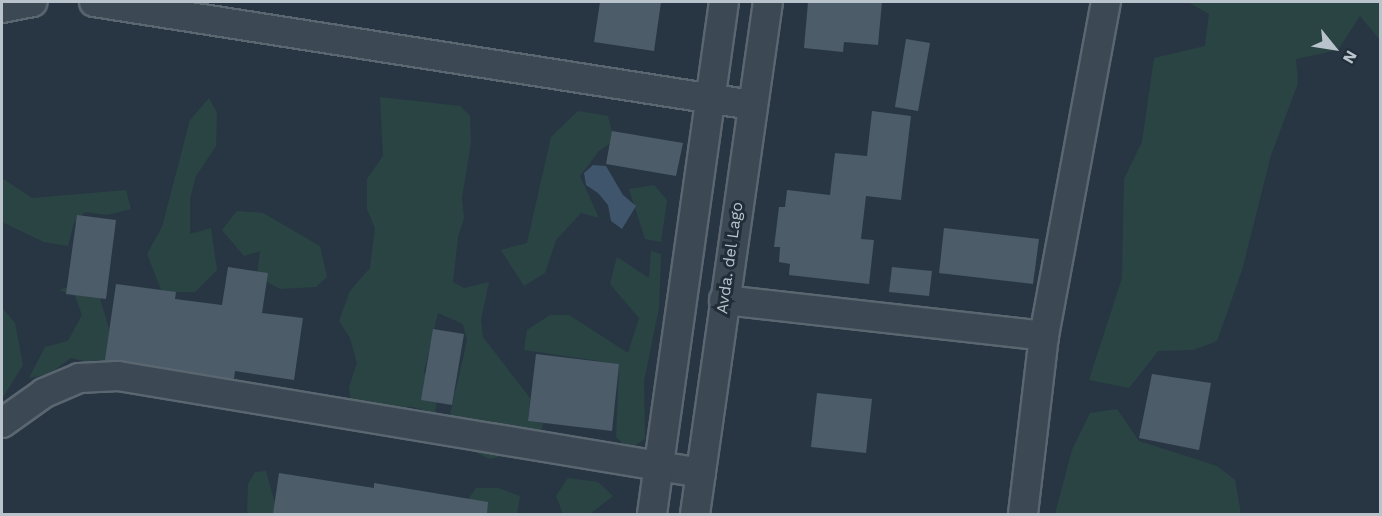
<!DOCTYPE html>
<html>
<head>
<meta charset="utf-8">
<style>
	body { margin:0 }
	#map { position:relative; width:1382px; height:516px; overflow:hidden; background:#283643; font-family:"Work Sans",sans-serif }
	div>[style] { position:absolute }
	.green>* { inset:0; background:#2a4444 }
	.water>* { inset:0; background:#3e556c }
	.building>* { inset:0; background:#4c5c69 }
	.roads { filter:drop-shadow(2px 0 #5a6670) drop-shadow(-2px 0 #5a6670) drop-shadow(0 2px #5a6670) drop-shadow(0 -2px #5a6670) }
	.minor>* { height:28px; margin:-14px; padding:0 14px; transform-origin:14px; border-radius:14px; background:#3c4853 }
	span { translate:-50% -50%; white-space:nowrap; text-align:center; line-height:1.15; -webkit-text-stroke:6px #212d38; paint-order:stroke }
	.street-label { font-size:16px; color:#b9c3cc }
	.frame { position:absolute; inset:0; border:3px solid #b9c3cc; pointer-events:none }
	.north { position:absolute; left:1304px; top:18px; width:60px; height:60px; -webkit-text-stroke:4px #212d38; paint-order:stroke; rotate:120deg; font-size:16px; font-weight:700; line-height:24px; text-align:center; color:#b9c3cc }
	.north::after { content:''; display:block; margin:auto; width:21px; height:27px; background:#b9c3cc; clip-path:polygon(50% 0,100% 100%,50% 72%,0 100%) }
</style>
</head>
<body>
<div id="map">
	<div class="green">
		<i style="clip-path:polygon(1188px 2px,1380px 2px,1380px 40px,1360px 16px,1338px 50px,1296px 59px,1298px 83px,1271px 155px,1242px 270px,1217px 341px,1193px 350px,1158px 351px,1129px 388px,1089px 380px,1122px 278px,1124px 179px,1142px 142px,1154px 58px,1205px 46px,1209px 14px)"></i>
		<i style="clip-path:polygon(380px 97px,460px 106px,470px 116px,471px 142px,462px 198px,464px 218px,458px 237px,453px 282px,464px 288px,489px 282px,481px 320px,483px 337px,530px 398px,528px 421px,543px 423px,539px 447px,490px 459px,468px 449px,449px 419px,467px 341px,463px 324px,438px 313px,424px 372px,437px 398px,435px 413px,413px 407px,352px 406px,349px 387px,357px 363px,350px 338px,339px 321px,350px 291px,370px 268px,375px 228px,367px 209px,367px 179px,383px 156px)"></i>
		<i style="clip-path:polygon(209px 98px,217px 113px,216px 146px,196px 176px,190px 199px,190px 234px,211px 228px,217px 270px,195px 292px,162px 292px,147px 254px,162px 227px,190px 120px)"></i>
		<i style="clip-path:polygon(578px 111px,608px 116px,614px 140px,599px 151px,580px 176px,599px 218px,581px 213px,556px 240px,545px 273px,524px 286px,501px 250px,527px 243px,551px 137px)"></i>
		<i style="clip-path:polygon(2px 178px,32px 198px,126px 190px,131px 209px,107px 215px,85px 212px,74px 223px,68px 246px,44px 242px,2px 222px)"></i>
		<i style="clip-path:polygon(654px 185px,667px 200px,661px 242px,645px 239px,629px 189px)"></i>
		<i style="clip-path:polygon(237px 211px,263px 213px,320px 246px,327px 277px,316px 287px,280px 289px,257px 276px,260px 251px,244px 256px,222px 230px)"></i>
		<i style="clip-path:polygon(651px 251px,661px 254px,659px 308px,644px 381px,645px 439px,629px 449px,616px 437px,619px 364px,524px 350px,527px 330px,550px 315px,569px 315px,628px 353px,639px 318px,610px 284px,617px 257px,649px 278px)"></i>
		<i style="clip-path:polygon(71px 286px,100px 298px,114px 346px,102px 365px,71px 358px,49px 374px,29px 378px,45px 347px,68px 341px,82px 315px,75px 296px,59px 290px)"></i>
		<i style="clip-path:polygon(2px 308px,15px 323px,23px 365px,2px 399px)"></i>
		<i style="clip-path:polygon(1117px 409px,1139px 441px,1217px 466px,1235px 480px,1241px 514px,1055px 514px,1072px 450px,1090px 413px)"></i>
		<i style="clip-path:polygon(266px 471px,278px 514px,247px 514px,248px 484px,255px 472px)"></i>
		<i style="clip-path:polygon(568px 478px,598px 482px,613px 496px,590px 514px,563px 514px,556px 496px)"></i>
		<i style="clip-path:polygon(476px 488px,498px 488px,520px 496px,517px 514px,458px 514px)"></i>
	</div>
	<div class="water">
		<i style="clip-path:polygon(593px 165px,606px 166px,623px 195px,636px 206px,622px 229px,611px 221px,608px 205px,598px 193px,586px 185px,584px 173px)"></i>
	</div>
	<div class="building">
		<i style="clip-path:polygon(600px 2px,661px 2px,654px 51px,594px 42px)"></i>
		<i style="clip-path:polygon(808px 2px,882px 2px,878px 45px,844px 42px,843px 52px,804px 48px)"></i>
		<i style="clip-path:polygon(906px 39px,930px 43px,918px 111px,895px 107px)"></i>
		<i style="clip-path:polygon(872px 111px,911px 116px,901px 200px,866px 196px,861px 239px,874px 240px,869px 284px,789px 275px,790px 264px,779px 262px,780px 247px,774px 247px,779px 207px,785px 207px,787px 190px,830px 195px,835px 153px,867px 156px)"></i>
		<i style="clip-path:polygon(612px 131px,683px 143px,676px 176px,606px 164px)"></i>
		<i style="clip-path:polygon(77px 215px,116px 220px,106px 299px,66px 294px)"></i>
		<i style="clip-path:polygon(944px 228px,1039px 239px,1033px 284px,939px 273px)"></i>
		<i style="clip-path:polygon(228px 267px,268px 273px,262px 313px,303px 318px,294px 380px,235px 371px,234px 379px,105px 360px,116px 284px,176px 292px,175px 299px,222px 305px)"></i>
		<i style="clip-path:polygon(892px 267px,932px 271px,929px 296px,889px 292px)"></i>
		<i style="clip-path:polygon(433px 329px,464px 334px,452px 405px,421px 400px)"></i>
		<i style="clip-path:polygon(536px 354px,619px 364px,612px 431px,528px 421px)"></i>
		<i style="clip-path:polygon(1152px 374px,1211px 383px,1199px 450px,1139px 438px)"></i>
		<i style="clip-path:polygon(817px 393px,872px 399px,866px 453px,811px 447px)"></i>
		<i style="clip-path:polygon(279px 473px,374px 488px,374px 483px,488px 502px,487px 514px,273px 514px)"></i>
	</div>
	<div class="roads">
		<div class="minor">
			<i style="left:94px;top:2px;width:666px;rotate:8.9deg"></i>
			<i style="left:2px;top:8px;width:31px;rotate:-11deg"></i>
			<i style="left:724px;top:300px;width:322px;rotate:6.4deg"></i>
			<i style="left:2px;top:423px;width:52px;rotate:-35.5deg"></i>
			<i style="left:44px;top:393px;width:38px;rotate:-23deg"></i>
			<i style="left:79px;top:378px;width:39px;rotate:-3deg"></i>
			<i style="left:118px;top:376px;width:591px;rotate:9.45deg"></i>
			<i style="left:652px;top:514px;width:517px;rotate:-82deg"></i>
			<i style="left:695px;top:514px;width:517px;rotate:-81.89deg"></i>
			<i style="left:1023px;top:514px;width:179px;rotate:-83.3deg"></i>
			<i style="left:1044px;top:336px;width:340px;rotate:-79.5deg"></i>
		</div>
	</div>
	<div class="street-label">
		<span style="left:730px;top:258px;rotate:-82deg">Avda. del Lago</span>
	</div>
	<div class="frame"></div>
	<div class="north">N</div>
</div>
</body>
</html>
